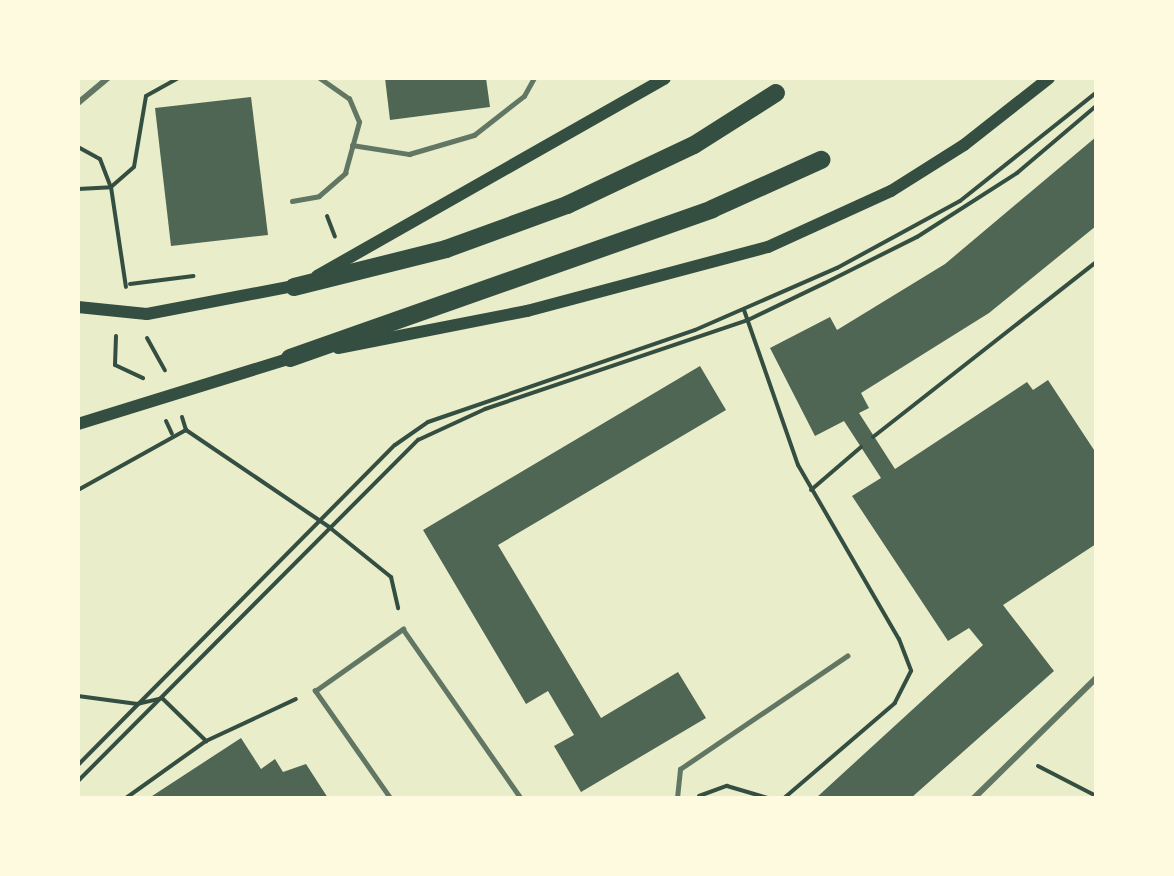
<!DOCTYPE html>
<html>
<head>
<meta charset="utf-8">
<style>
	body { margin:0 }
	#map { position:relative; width:1174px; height:876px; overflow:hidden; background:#e9edc9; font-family:Manrope,sans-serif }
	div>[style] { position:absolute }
	.building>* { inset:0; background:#4f6655 }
	.path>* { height:4px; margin:-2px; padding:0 2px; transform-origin:2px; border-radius:2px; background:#344e41 }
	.service>* { height:4.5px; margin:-2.25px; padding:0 2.25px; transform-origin:2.25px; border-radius:2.25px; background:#617663 }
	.minor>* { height:6px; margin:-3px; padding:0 3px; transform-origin:3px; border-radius:3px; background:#617663 }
	.secondary>* { height:12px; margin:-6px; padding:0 6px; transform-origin:6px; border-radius:6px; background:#344e41 }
	.motorway>* { height:18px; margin:-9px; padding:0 9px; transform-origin:9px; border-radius:9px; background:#344e41 }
	span { translate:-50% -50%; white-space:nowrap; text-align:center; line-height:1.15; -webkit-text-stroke:6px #fefae0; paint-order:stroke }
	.frame { position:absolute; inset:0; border:80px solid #fefae0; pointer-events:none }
</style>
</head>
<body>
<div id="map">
	<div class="building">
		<i style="clip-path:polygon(385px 78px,486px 78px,490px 107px,390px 120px)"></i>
		<i style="clip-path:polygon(251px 97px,268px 235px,171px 246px,155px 108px)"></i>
		<i style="clip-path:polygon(1096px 137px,1096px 226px,989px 313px,861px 393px,869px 408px,859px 413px,895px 469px,1027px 382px,1033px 390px,1048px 380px,1096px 453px,1096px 544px,1003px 605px,1054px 671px,911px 798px,816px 798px,983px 645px,969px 628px,948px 641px,852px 496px,881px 478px,844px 421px,815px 436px,770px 348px,830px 317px,837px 330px,945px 264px)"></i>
		<i style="clip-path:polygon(700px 366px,726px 410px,498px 545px,601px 718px,678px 672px,706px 718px,581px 792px,554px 746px,574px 735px,548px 691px,526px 704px,423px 530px)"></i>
		<i style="clip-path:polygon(241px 738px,261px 769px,275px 759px,283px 772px,306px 764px,328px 798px,149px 798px)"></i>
	</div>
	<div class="path">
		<i style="left:78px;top:147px;width:25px;rotate:29deg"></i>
		<i style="left:100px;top:159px;width:30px;rotate:69deg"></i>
		<i style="left:111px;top:187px;width:101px;rotate:81.5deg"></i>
		<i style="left:78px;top:189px;width:33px;rotate:-3deg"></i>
		<i style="left:111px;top:187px;width:30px;rotate:-41deg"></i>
		<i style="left:134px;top:167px;width:72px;rotate:-80.4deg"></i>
		<i style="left:146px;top:96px;width:37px;rotate:-29deg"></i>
		<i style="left:327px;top:216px;width:22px;rotate:69deg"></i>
		<i style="left:130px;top:284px;width:64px;rotate:-7.1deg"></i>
		<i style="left:744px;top:310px;width:164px;rotate:70.8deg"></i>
		<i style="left:798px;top:465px;width:201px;rotate:59.9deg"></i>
		<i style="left:899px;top:639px;width:34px;rotate:69deg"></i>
		<i style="left:911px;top:671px;width:36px;rotate:117deg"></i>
		<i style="left:895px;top:703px;width:146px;rotate:139.4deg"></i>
		<i style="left:116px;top:336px;width:29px;rotate:92deg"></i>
		<i style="left:115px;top:365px;width:31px;rotate:25deg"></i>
		<i style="left:147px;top:338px;width:37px;rotate:61deg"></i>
		<i style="left:182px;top:417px;width:14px;rotate:73deg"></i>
		<i style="left:186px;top:430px;width:173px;rotate:34.1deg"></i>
		<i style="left:329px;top:527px;width:80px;rotate:38.9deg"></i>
		<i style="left:391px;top:577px;width:32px;rotate:77deg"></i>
		<i style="left:166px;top:421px;width:14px;rotate:65deg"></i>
		<i style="left:873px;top:437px;width:283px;rotate:-38.1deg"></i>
		<i style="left:78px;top:490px;width:124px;rotate:-29.1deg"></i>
		<i style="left:811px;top:490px;width:66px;rotate:-40.7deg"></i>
		<i style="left:78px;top:696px;width:60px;rotate:7.7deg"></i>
		<i style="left:137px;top:704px;width:26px;rotate:-13deg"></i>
		<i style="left:162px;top:698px;width:62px;rotate:44.3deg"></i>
		<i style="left:206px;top:741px;width:99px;rotate:-25deg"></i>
		<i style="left:78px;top:765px;width:450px;rotate:-45.3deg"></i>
		<i style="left:395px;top:445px;width:40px;rotate:-34.9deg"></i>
		<i style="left:428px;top:422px;width:282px;rotate:-19deg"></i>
		<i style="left:695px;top:330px;width:155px;rotate:-23.6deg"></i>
		<i style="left:837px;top:268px;width:140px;rotate:-28.6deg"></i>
		<i style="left:960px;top:201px;width:174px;rotate:-38.5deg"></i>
		<i style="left:1038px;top:766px;width:65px;rotate:27.3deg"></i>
		<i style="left:78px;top:781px;width:482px;rotate:-45.1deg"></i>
		<i style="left:418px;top:440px;width:74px;rotate:-24.8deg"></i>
		<i style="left:485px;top:409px;width:278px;rotate:-18.7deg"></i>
		<i style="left:748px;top:320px;width:85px;rotate:-25.7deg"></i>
		<i style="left:825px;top:283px;width:103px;rotate:-26.6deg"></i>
		<i style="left:917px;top:237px;width:119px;rotate:-32.6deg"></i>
		<i style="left:1017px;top:173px;width:104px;rotate:-40.3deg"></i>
		<i style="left:699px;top:796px;width:30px;rotate:-20deg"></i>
		<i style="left:727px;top:786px;width:43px;rotate:16.3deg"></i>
		<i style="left:126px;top:798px;width:98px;rotate:-35.5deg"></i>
	</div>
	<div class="service">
		<i style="left:352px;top:145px;width:58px;rotate:9deg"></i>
		<i style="left:409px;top:154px;width:68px;rotate:-16.3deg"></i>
		<i style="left:474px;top:135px;width:63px;rotate:-38deg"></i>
		<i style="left:524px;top:96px;width:21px;rotate:-61deg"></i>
		<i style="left:292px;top:201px;width:27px;rotate:-10deg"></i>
		<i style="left:319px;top:196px;width:35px;rotate:-41deg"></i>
		<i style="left:345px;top:173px;width:53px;rotate:-74.6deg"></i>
		<i style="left:359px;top:122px;width:25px;rotate:-113deg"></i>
		<i style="left:349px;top:99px;width:37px;rotate:-145deg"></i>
		<i style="left:390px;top:798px;width:131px;rotate:-125deg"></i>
		<i style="left:315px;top:691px;width:108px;rotate:-35.2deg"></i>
		<i style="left:403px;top:629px;width:206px;rotate:55.1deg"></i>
		<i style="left:677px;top:798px;width:29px;rotate:-84deg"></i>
		<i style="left:680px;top:769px;width:202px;rotate:-34.1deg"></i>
	</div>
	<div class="minor">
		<i style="left:78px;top:103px;width:39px;rotate:-40deg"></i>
		<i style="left:974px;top:798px;width:171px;rotate:-44.5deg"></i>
	</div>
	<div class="secondary">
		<i style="left:317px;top:276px;width:400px;rotate:-29.6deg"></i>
		<i style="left:78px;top:307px;width:69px;rotate:5.8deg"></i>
		<i style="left:147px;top:314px;width:155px;rotate:-10.8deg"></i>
		<i style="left:338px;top:348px;width:193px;rotate:-11.1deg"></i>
		<i style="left:527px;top:311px;width:249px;rotate:-14.9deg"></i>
		<i style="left:768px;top:247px;width:135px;rotate:-24.5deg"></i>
		<i style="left:891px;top:191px;width:86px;rotate:-32.2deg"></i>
		<i style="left:964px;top:145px;width:108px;rotate:-38.2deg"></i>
		<i style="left:78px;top:424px;width:229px;rotate:-17.2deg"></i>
	</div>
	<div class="motorway">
		<i style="left:294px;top:287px;width:157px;rotate:-14deg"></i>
		<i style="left:446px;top:249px;width:129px;rotate:-20deg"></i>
		<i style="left:567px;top:205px;width:140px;rotate:-25.3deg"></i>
		<i style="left:694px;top:145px;width:97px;rotate:-32.4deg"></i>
		<i style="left:290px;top:358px;width:448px;rotate:-19.4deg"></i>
		<i style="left:712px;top:209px;width:120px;rotate:-24.2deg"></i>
	</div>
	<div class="frame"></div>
</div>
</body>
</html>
